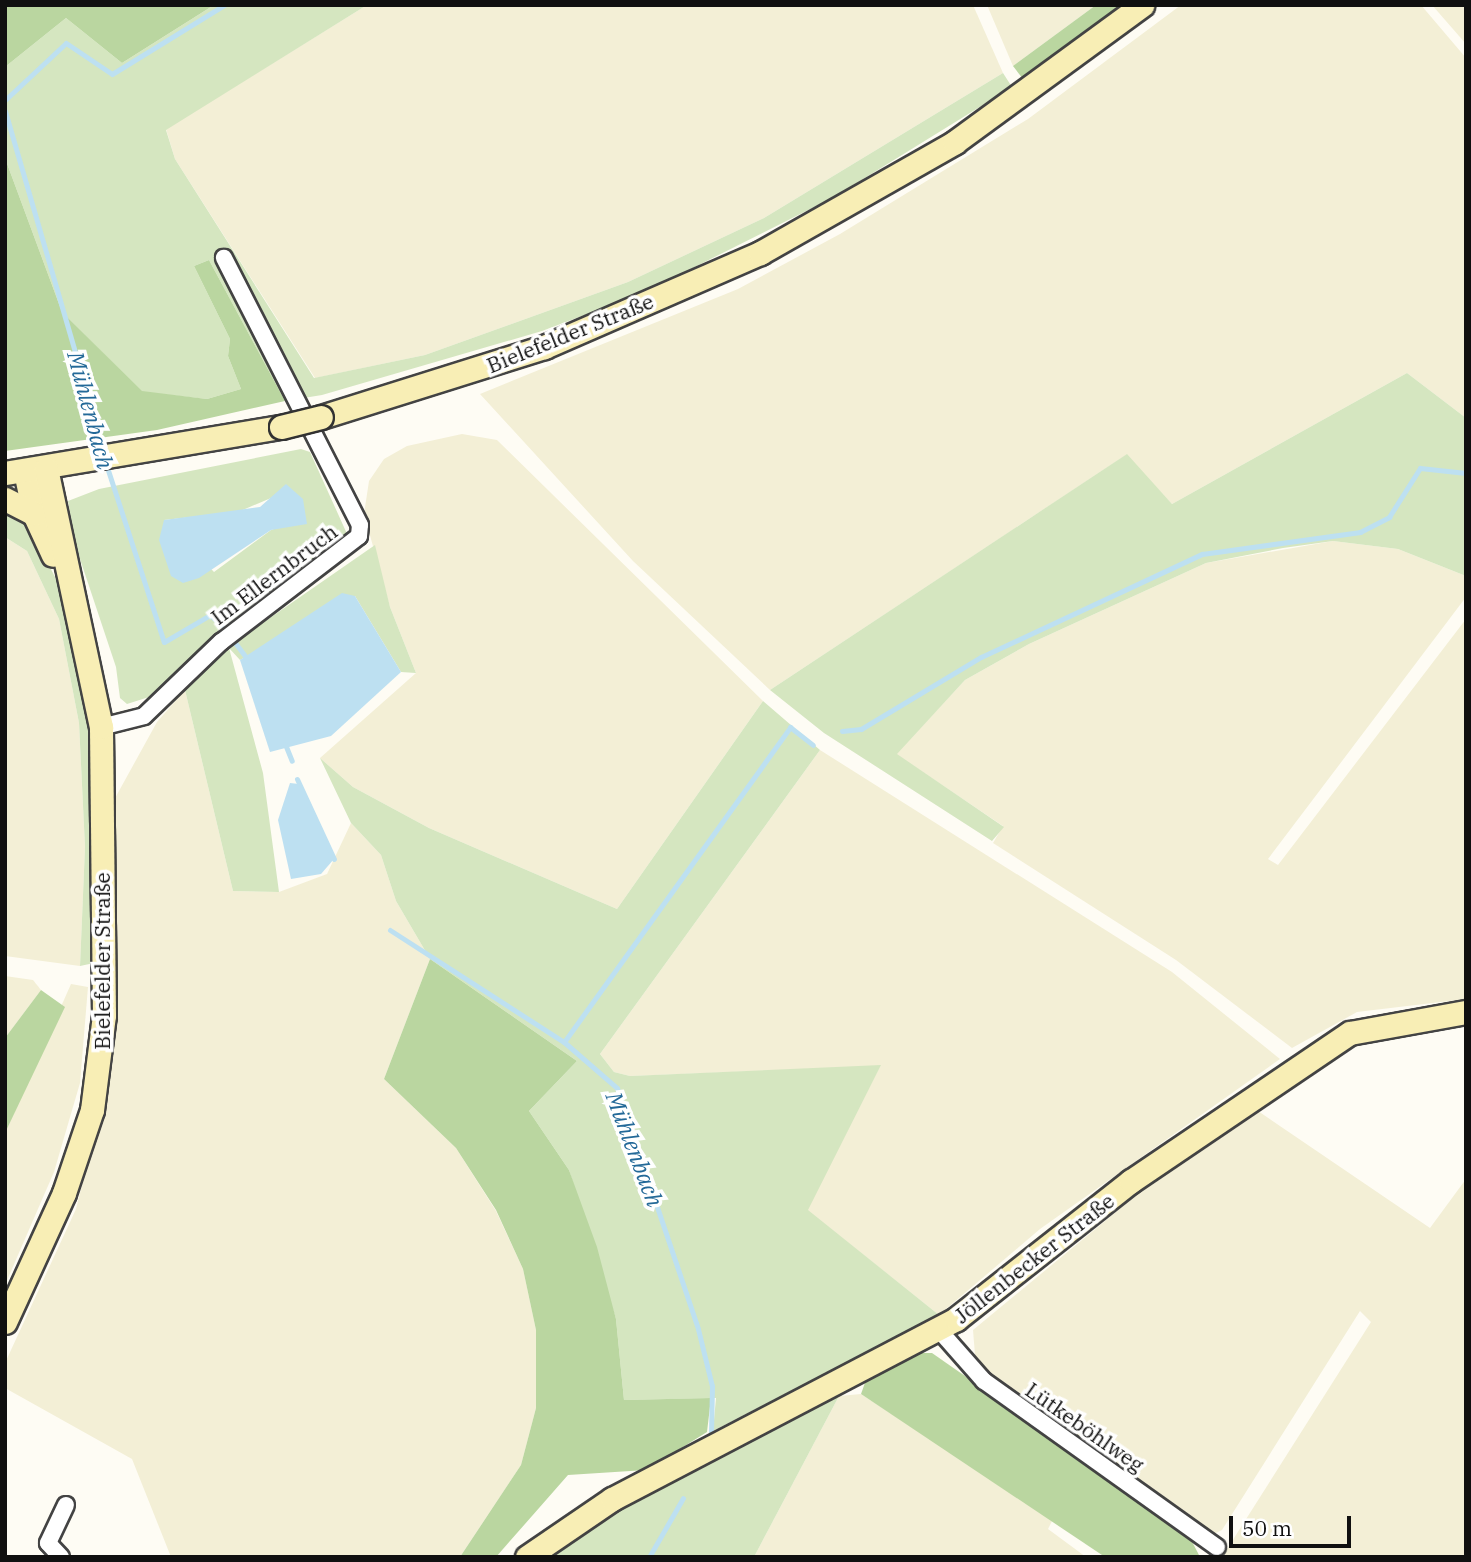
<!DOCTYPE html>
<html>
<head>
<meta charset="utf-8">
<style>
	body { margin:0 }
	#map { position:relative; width:1471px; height:1562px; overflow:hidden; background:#fefcf4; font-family:"IBM Plex Serif",serif }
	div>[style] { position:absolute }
	.farmland>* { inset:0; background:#f3efd6 }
	.green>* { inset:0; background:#d5e6c0 }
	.forest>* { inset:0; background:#bad6a0 }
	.water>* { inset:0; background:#bde0f1 }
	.stream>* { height:5px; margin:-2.5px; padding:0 2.5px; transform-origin:2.5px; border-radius:2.5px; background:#bde0f1 }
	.roads { filter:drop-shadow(2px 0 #434343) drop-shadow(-2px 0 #434343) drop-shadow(0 2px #434343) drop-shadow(0 -2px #434343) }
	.minor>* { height:16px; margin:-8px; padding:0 8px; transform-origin:8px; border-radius:8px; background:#fff }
	.secondary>* { height:23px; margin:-11.5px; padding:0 11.5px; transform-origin:11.5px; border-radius:11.5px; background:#f8eeb5 }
	.bridges { filter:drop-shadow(2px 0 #323232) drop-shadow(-2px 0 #323232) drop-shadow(0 2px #323232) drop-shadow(0 -2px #323232) }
	.secondary-bridge>* { height:23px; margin:-11.5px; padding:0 11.5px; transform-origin:11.5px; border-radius:11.5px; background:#f8eeb5 }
	span { translate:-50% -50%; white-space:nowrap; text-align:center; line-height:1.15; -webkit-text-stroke:7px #fff; paint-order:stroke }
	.street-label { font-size:21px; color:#101010 }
	.water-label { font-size:23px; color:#236998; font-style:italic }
	.frame { position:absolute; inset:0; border:7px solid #101010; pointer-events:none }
	.scale { position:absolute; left:1229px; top:1516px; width:122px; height:32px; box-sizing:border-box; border:4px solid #101010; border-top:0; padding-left:9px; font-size:21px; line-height:24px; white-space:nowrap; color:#101010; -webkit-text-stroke:5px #fff; paint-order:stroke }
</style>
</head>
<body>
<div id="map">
	<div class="farmland">
		<i style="clip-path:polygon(367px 5px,973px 5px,1003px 73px,764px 218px,628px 282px,425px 355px,315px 378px,175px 159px,166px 129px)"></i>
		<i style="clip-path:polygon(987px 5px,1096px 5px,1013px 66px)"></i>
		<i style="clip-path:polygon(1181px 5px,1421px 5px,1466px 58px,1466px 418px,1407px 373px,1172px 504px,1126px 455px,770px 690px,633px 561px,480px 394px,738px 289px,840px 234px,1028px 119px)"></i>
		<i style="clip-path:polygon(1432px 5px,1466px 5px,1466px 44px)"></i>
		<i style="clip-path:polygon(462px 434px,497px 440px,763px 701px,617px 909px,429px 828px,353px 787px,320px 758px,416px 673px,390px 607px,364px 514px,369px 481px,384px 459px,407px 446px)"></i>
		<i style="clip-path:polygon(5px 537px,27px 551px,59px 619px,79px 723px,85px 847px,80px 966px,5px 956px)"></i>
		<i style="clip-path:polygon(1333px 541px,1398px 549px,1466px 576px,1466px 597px,1268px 859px,1278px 865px,1466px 619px,1466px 999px,1357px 1012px,1292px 1048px,1176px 960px,993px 843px,1003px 826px,896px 754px,965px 680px,1029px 644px,1206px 563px)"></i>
		<i style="clip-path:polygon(185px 690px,233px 891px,279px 892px,327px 874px,351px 823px,381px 855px,396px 901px,430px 959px,384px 1079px,456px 1148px,496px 1211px,523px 1269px,536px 1330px,536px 1408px,521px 1465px,460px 1557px,171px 1557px,132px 1459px,5px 1388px,5px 1363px,76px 1209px,113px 1060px,114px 800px,157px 722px)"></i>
		<i style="clip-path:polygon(820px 750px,1172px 972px,1280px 1059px,1040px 1229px,939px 1315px,807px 1210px,880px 1066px,630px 1076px,614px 1072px,600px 1054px)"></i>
		<i style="clip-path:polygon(5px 976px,33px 980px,41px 990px,5px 1038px)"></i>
		<i style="clip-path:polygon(71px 984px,88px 987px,80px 1083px,54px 1172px,5px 1285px,5px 1133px)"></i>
		<i style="clip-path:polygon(1255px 1109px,1430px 1228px,1466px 1179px,1466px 1557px,1222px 1557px,1371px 1322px,1360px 1311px,1222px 1530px,1210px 1536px,986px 1374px,975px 1355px,973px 1330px,1162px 1174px)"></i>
		<i style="clip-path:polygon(861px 1394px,1053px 1519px,1048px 1529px,1086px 1557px,754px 1557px,839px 1396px)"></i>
	</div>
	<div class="green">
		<i style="clip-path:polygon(214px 5px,367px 5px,166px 130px,175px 159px,314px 378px,425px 355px,628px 282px,764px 218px,1003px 73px,1012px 87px,834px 197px,643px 293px,542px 331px,322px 395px,285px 401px,209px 260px,194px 266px,230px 339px,228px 356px,241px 389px,207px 399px,142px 392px,62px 312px,5px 158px,5px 67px,66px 18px,122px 63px)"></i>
		<i style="clip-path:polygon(1407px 373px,1466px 418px,1466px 576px,1398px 549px,1333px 541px,1283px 548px,1206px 563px,1029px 644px,965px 680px,897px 754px,1004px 827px,992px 841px,824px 733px,770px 690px,1127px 454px,1172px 504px)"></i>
		<i style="clip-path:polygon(evenodd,301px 449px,310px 452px,348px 536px,220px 629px,149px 697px,127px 704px,120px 698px,116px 667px,74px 541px,68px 501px,99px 489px,301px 449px,271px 498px,296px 521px,271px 530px,214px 572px,164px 520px,238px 512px,271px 498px)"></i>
		<i style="clip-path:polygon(5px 510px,29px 527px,55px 577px,77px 640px,93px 738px,94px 963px,80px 966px,85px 847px,79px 723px,59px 619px,27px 551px,5px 537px)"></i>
		<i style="clip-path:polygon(375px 545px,390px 607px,416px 673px,401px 672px,355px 596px,240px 660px,229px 648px,263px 773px,279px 892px,233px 891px,185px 690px,228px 647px)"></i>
		<i style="clip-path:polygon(763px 701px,820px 750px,600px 1054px,614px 1072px,630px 1076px,881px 1065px,808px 1210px,939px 1315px,713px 1431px,716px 1398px,624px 1400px,616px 1319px,569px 1170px,529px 1111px,577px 1061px,430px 959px,396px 901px,381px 855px,351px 823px,320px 758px,353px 787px,429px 828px,617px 909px)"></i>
		<i style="clip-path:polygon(839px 1396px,754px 1557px,549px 1557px,596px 1522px)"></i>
	</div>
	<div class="forest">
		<i style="clip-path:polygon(5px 5px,214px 5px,122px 63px,66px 18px,5px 67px)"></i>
		<i style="clip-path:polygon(1096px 5px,1123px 5px,1023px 79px,1013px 66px)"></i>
		<i style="clip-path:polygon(5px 158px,62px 312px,142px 391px,207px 399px,241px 389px,228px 356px,230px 339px,194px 266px,209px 260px,285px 401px,157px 430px,5px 451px)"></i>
		<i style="clip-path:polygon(430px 959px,577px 1061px,529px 1111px,569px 1170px,597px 1247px,616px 1319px,624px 1400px,711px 1398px,707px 1432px,646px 1470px,568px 1475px,496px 1557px,460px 1557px,521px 1465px,536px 1408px,536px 1330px,523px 1269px,496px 1210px,456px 1148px,384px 1079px)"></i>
		<i style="clip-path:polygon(41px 990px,65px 1007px,5px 1133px,5px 1038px)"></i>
		<i style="clip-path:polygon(918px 1353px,932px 1353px,1186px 1530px,1200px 1557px,1105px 1557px,861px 1394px,866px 1380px)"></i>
	</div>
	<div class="water">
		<i style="clip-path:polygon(286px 484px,303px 499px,307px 524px,271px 530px,199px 578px,183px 583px,171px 576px,159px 540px,164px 520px,260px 507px)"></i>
		<i style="clip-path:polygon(342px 593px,355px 596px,401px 672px,331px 736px,270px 752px,240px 660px)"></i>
		<i style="clip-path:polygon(290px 783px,299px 784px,334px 859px,321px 874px,291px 879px,278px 820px)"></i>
	</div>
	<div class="stream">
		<i style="left:5px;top:100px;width:83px;rotate:-43.1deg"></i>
		<i style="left:66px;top:43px;width:55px;rotate:34deg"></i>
		<i style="left:112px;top:74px;width:132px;rotate:-31.6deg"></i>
		<i style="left:5px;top:111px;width:354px;rotate:73.8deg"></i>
		<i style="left:106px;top:464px;width:187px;rotate:72deg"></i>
		<i style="left:164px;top:642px;width:53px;rotate:-30.4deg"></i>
		<i style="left:210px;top:615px;width:16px;rotate:40deg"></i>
		<i style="left:236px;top:644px;width:21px;rotate:53deg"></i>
		<i style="left:842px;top:731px;width:19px;rotate:-6deg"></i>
		<i style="left:861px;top:729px;width:140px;rotate:-31deg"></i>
		<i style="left:981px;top:657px;width:244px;rotate:-25deg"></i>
		<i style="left:1202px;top:554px;width:160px;rotate:-7.9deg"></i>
		<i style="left:1360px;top:532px;width:33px;rotate:-27deg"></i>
		<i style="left:1389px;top:517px;width:58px;rotate:-57.7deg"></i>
		<i style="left:1420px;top:468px;width:46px;rotate:6.2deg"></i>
		<i style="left:285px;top:744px;width:18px;rotate:68deg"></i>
		<i style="left:297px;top:779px;width:88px;rotate:65.2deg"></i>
		<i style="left:390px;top:930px;width:207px;rotate:32.8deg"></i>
		<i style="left:564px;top:1042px;width:70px;rotate:41deg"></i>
		<i style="left:617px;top:1088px;width:254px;rotate:71.4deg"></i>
		<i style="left:698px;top:1329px;width:59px;rotate:76.2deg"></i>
		<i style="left:712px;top:1386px;width:48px;rotate:91.2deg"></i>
		<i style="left:564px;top:1042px;width:388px;rotate:-54.3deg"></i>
		<i style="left:790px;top:727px;width:29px;rotate:38deg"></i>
		<i style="left:649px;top:1557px;width:68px;rotate:-60deg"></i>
	</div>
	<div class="roads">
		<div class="minor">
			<i style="left:101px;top:727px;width:44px;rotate:-14.3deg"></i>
			<i style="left:144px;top:716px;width:107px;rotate:-43.9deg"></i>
			<i style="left:221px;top:642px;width:174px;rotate:-37.5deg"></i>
			<i style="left:359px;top:536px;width:11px;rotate:-85deg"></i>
			<i style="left:360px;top:525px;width:300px;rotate:-117deg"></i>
			<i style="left:939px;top:1330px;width:68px;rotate:48.6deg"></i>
			<i style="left:984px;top:1381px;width:286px;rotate:35.5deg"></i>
			<i style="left:61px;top:1557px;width:19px;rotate:-133deg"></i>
			<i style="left:48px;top:1543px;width:42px;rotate:-64.7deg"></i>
		</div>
		<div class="secondary">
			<i style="left:321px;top:417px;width:234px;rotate:-17.4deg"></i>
			<i style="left:544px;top:347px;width:236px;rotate:-23.5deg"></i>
			<i style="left:760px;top:253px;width:224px;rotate:-29.6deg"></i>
			<i style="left:955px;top:142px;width:232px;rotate:-36.2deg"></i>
			<i style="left:25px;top:471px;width:44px;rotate:78.2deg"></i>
			<i style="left:34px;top:514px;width:45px;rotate:65.1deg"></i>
			<i style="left:5px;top:473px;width:280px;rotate:-9.5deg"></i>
			<i style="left:5px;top:499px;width:33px;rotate:27deg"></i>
			<i style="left:5px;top:1322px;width:142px;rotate:-65.4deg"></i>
			<i style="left:64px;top:1193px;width:88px;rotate:-71.4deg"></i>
			<i style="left:92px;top:1110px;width:96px;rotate:-82.8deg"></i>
			<i style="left:104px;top:1015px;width:288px;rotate:-90.6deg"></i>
			<i style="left:101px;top:727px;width:264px;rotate:-102deg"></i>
			<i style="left:527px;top:1557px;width:103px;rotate:-34.3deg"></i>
			<i style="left:612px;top:1499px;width:388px;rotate:-27.6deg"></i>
			<i style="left:956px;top:1319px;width:223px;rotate:-38.3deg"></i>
			<i style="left:1131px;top:1181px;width:264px;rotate:-34.1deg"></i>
			<i style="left:1350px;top:1033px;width:118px;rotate:-10.3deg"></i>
		</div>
	</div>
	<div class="bridges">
		<div class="secondary-bridge">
			<i style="left:281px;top:427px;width:41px;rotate:-14deg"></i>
		</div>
	</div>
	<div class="street-label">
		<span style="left:570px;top:333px;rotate:-22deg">Bielefelder Straße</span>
		<span style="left:274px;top:574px;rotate:-37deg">Im Ellernbruch</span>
		<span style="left:102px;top:961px;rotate:-90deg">Bielefelder Straße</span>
		<span style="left:1034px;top:1258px;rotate:-38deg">Jöllenbecker Straße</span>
		<span style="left:1085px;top:1427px;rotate:35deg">Lütkeböhlweg</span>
	</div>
	<div class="water-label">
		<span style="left:91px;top:410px;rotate:75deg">Mühlenbach</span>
		<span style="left:635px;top:1149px;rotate:69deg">Mühlenbach</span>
	</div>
	<div class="frame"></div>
	<div class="scale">50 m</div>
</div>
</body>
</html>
